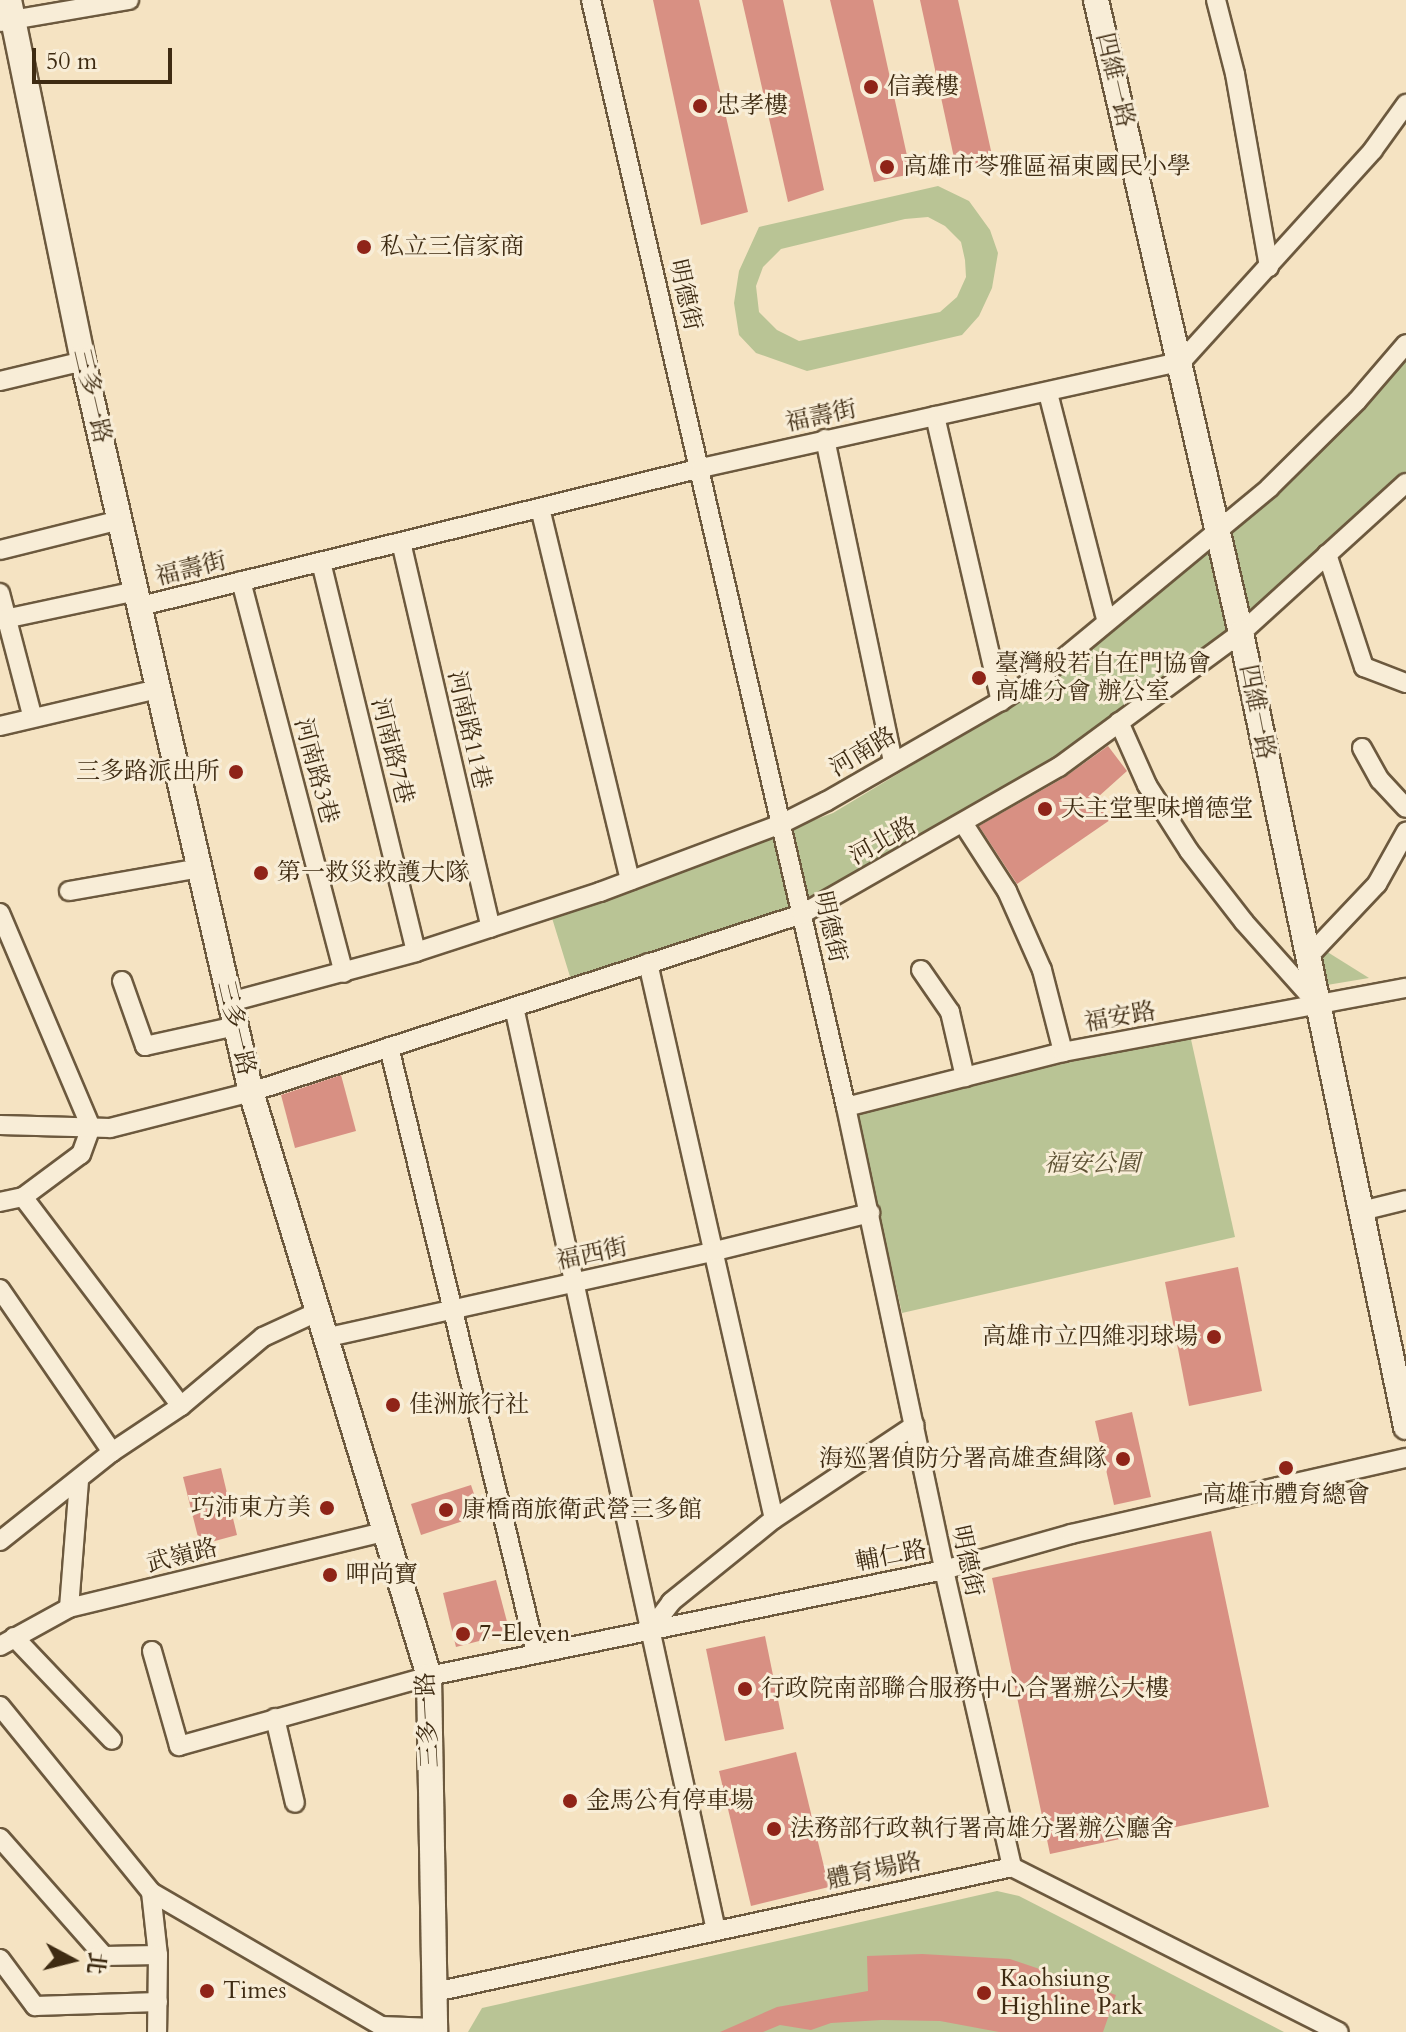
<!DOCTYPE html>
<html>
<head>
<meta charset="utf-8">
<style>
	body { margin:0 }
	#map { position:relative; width:1406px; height:2032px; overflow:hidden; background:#f5e3c2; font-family:Cardo,"Noto Serif TC",serif }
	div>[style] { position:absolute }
	.green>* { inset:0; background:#b9c495 }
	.building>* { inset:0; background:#d89083 }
	.roads { filter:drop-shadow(2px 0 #6c593e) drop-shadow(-2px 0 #6c593e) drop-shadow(0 2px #6c593e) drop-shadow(0 -2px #6c593e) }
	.street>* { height:18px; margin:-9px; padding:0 9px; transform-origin:9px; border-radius:9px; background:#f8edd7 }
	.secondary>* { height:24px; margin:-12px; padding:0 12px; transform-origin:12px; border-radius:12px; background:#f8edd7 }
	.dots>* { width:22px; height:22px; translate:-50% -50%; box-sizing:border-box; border:4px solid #f8edd7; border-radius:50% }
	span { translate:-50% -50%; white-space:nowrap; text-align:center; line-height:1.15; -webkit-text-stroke:6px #f8edd7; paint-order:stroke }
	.street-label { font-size:24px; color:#3e2b12 }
	.poi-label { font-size:24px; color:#3e2b12 }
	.left { translate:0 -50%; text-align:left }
	.right { translate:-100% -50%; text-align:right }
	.park-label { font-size:24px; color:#5d5133; font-style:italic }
	.north { position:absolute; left:32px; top:1920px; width:80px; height:80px; -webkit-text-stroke:6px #f8edd7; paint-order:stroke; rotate:97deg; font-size:22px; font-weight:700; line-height:32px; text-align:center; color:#3e2b12 }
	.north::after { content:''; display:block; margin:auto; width:28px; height:36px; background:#3e2b12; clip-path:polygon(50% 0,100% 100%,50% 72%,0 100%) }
	.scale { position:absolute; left:32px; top:48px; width:140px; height:36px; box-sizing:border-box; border:4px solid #3e2b12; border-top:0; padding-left:10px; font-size:24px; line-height:28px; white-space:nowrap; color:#3e2b12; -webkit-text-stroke:6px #f8edd7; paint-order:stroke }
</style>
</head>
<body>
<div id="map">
	<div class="green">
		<i style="clip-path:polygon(evenodd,938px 186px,969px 201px,990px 230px,998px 253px,992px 288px,979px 316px,962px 335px,807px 371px,756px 353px,739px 335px,734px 303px,739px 271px,759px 227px,938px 186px,928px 217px,945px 226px,961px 242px,965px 260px,966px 277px,957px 297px,940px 312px,799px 341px,777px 330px,759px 312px,756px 286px,763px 267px,781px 249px,905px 219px,928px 217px)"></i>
		<i style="clip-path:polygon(1406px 356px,1406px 472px,1246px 618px,1057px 758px,903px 849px,805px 902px,572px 983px,552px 918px,833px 813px,1047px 684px,1274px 495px)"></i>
		<i style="clip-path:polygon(1321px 948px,1369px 978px,1327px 985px)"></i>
		<i style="clip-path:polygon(1190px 1035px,1235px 1237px,902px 1313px,856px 1111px)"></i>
		<i style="clip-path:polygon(997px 1891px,1019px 1896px,1284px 2032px,468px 2032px,482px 2008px)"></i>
	</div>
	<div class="building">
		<i style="clip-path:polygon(653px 0,699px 0,748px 212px,701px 225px)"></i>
		<i style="clip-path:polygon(742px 0,783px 0,824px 190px,788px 202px)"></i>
		<i style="clip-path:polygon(830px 0,873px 0,911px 174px,874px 182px)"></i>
		<i style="clip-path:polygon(920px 0,958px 0,993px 160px,956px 167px)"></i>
		<i style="clip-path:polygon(1108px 746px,1127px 771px,1098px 797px,1110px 820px,1017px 884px,979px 826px,1065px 777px)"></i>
		<i style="clip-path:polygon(341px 1075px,356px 1131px,295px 1148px,281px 1095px)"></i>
		<i style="clip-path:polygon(1238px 1267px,1262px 1391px,1189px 1406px,1165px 1282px)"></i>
		<i style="clip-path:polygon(1132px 1412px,1151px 1497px,1114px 1505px,1095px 1421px)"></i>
		<i style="clip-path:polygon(221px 1468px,237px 1535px,200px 1545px,183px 1477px)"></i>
		<i style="clip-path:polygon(471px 1485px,481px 1515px,421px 1535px,411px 1504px)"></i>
		<i style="clip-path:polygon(1211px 1531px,1269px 1807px,1050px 1854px,992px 1578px)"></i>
		<i style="clip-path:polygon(496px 1580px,510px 1633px,456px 1647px,443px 1593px)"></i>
		<i style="clip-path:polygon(765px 1636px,784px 1729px,725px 1741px,706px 1649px)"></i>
		<i style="clip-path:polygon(796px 1752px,829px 1887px,751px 1906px,719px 1771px)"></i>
		<i style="clip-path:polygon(922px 1954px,1010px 1959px,1116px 1995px,1103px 2032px,999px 2032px,940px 2021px,882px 2020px,831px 2023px,811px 2030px,780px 2025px,763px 2032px,720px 2032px,777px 2007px,868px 1991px,867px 1956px)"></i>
	</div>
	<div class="roads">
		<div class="street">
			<i style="left:591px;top:0;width:1136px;rotate:77.03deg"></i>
			<i style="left:846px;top:1107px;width:473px;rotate:78deg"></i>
			<i style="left:944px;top:1570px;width:305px;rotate:77.1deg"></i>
			<i style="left:1216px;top:0;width:76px;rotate:75.6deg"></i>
			<i style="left:1235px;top:74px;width:196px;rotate:80deg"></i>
			<i style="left:0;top:22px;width:131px;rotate:-9.7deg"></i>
			<i style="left:0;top:381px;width:85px;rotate:-13.5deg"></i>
			<i style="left:1048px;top:393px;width:236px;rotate:75.6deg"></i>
			<i style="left:935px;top:416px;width:293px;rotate:77deg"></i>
			<i style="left:825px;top:439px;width:329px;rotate:78.1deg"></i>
			<i style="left:540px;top:508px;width:383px;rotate:76.4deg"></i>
			<i style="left:401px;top:542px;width:396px;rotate:76.9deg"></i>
			<i style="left:0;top:550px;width:124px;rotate:-14deg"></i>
			<i style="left:1327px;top:554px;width:119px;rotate:71.9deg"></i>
			<i style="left:1364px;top:667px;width:45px;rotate:20.9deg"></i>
			<i style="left:321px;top:562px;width:401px;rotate:76.3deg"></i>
			<i style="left:241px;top:581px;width:405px;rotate:75.3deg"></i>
			<i style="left:0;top:593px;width:126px;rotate:75.3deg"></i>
			<i style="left:141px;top:606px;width:577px;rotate:-13.84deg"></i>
			<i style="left:701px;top:468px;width:492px;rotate:-12.5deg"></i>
			<i style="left:1181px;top:362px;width:286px;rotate:-47.8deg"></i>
			<i style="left:1373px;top:150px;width:57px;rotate:-54.3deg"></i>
			<i style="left:0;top:620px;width:140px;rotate:-12deg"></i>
			<i style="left:1119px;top:722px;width:69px;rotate:66deg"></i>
			<i style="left:1147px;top:785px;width:78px;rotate:57.5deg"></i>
			<i style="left:1189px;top:851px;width:90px;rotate:52.2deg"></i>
			<i style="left:1244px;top:922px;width:113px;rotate:48.2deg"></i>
			<i style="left:0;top:726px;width:162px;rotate:-13.2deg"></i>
			<i style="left:1362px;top:748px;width:37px;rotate:61deg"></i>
			<i style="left:1380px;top:780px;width:38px;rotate:47deg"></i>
			<i style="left:963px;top:823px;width:81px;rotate:57.1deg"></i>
			<i style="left:1007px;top:891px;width:86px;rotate:66.1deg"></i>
			<i style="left:1042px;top:970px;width:85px;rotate:75.6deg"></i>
			<i style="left:69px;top:891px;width:132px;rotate:-10deg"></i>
			<i style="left:0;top:913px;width:233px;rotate:67deg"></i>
			<i style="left:91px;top:1127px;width:29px;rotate:110deg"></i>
			<i style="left:81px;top:1154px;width:72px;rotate:143.4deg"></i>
			<i style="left:23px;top:1197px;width:24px;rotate:168deg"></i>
			<i style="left:1307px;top:958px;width:102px;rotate:-46.6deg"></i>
			<i style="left:1377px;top:884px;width:60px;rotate:-60.9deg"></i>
			<i style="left:648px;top:963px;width:570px;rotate:77.23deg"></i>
			<i style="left:921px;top:970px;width:51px;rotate:55.4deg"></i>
			<i style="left:950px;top:1012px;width:67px;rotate:77deg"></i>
			<i style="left:122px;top:981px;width:69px;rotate:70.5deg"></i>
			<i style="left:145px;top:1046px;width:93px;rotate:-12.4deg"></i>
			<i style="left:230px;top:1002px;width:193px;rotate:-15deg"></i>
			<i style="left:416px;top:952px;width:194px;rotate:-18.1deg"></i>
			<i style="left:600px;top:892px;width:193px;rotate:-20.6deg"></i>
			<i style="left:781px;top:824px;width:51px;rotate:-26.6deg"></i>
			<i style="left:827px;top:801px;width:201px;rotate:-29.9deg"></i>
			<i style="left:1001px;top:701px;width:62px;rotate:-33.2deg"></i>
			<i style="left:1053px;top:667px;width:281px;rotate:-39.6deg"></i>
			<i style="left:1269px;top:488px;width:124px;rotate:-44.7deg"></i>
			<i style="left:1357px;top:401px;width:75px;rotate:-49.3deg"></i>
			<i style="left:514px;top:1007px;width:945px;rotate:77.66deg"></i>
			<i style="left:389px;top:1047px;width:624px;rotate:76.36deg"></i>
			<i style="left:846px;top:1107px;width:224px;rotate:-14.2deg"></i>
			<i style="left:1063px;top:1052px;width:349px;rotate:-10.6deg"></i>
			<i style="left:0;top:1125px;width:110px;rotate:1.6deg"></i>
			<i style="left:110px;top:1128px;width:146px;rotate:-14.3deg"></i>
			<i style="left:251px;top:1092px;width:579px;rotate:-17.9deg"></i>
			<i style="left:802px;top:914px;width:296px;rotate:-29.8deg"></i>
			<i style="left:1059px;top:767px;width:226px;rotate:-36.4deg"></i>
			<i style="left:1241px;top:633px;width:223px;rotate:-42.3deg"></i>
			<i style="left:23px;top:1197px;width:262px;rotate:52.9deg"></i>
			<i style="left:1361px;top:1211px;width:46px;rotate:-13.7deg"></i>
			<i style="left:0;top:1289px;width:198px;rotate:55.5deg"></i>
			<i style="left:324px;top:1338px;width:401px;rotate:-12.5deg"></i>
			<i style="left:715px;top:1251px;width:160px;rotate:-13.8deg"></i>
			<i style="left:0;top:1541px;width:143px;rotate:-38.5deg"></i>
			<i style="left:112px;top:1452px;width:83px;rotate:-33.7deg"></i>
			<i style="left:181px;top:1406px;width:107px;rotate:-40.1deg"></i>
			<i style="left:263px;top:1337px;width:57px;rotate:-24.8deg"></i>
			<i style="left:69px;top:1608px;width:127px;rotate:-85.5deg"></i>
			<i style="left:651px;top:1629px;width:34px;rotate:-53deg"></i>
			<i style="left:671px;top:1602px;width:132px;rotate:-38.9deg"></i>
			<i style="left:774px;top:1519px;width:169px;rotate:-33.7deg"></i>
			<i style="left:14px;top:1637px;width:142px;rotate:46.4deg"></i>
			<i style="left:0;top:1646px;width:79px;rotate:-28.8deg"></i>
			<i style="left:69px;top:1608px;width:324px;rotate:-13.6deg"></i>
			<i style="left:152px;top:1651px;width:99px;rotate:74.1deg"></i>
			<i style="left:179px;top:1746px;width:260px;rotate:-15.6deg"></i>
			<i style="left:429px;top:1676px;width:526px;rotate:-11.63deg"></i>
			<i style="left:944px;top:1570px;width:132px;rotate:-15.8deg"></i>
			<i style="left:1071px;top:1534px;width:344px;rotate:-12.8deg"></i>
			<i style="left:0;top:1706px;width:240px;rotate:50.9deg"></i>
			<i style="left:151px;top:1892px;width:63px;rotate:83.7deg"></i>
			<i style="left:158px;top:1955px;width:77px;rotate:90.7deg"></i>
			<i style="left:275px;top:1718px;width:87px;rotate:76.8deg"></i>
			<i style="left:0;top:1838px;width:157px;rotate:48.6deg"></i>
			<i style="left:104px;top:1956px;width:54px;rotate:-1.1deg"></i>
			<i style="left:151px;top:1892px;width:266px;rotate:30.2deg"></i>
			<i style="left:381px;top:2026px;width:54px;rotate:2.1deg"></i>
			<i style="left:0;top:1959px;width:59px;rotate:53.3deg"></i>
			<i style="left:35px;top:2006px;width:123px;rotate:-1.9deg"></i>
			<i style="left:435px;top:1992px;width:590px;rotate:-12.22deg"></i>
			<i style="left:1012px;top:1867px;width:366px;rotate:26.8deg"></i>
		</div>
		<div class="secondary">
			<i style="left:9px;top:0;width:369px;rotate:78.4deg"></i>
			<i style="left:83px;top:361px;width:750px;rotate:77.06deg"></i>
			<i style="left:251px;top:1092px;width:611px;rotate:73.05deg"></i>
			<i style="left:429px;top:1676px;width:356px;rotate:89deg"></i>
			<i style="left:1096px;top:0;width:649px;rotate:77.1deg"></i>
			<i style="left:1241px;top:633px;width:811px;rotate:78.26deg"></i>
		</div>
	</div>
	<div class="dots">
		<i style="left:871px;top:87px;background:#8f2418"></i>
		<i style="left:700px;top:106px;background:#8f2418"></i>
		<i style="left:887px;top:167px;background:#8f2418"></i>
		<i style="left:364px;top:247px;background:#8f2418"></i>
		<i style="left:979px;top:678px;background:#8f2418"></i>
		<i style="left:236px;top:772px;background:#8f2418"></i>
		<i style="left:1045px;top:809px;background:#8f2418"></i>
		<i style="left:261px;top:873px;background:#8f2418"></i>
		<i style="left:1214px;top:1337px;background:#8f2418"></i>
		<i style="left:393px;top:1405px;background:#8f2418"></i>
		<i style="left:1123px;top:1459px;background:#8f2418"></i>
		<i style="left:1286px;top:1468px;background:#8f2418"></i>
		<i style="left:327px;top:1508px;background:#8f2418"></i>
		<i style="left:446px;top:1510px;background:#8f2418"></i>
		<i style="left:330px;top:1575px;background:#8f2418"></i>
		<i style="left:463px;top:1634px;background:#8f2418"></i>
		<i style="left:745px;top:1689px;background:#8f2418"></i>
		<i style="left:570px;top:1801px;background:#8f2418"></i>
		<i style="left:774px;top:1829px;background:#8f2418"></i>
		<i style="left:207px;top:1991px;background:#8f2418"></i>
		<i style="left:984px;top:1993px;background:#8f2418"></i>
	</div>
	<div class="street-label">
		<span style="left:1115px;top:80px;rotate:77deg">四維一路</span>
		<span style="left:685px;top:295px;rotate:77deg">明德街</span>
		<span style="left:92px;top:396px;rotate:77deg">三多一路</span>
		<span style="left:821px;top:416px;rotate:-12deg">福壽街</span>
		<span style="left:191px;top:569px;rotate:-14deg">福壽街</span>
		<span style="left:1257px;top:712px;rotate:79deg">四維一路</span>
		<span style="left:469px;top:730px;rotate:77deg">河南路11巷</span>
		<span style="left:392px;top:751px;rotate:76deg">河南路7巷</span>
		<span style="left:863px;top:752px;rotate:-31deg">河南路</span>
		<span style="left:316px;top:771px;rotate:75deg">河南路3巷</span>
		<span style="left:883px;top:841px;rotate:-29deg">河北路</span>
		<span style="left:830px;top:927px;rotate:77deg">明德街</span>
		<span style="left:1120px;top:1017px;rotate:-10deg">福安路</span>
		<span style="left:236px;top:1028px;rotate:77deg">三多一路</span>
		<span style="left:592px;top:1254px;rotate:-12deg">福西街</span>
		<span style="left:182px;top:1556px;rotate:-14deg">武嶺路</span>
		<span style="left:891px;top:1556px;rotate:-11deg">輔仁路</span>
		<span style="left:967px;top:1561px;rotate:78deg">明德街</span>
		<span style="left:428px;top:1720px;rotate:-93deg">三多一路</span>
		<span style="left:874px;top:1871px;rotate:-12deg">體育場路</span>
	</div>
	<div class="poi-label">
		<span class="left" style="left:887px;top:87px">信義樓</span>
		<span class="left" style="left:716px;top:106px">忠孝樓</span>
		<span class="left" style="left:903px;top:167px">高雄市苓雅區福東國民小學</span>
		<span class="left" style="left:380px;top:247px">私立三信家商</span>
		<span class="left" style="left:995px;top:678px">臺灣般若自在門協會<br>高雄分會 辦公室</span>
		<span class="right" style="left:220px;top:772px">三多路派出所</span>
		<span class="left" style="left:1061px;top:809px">天主堂聖味增德堂</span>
		<span class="left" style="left:277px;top:873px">第一救災救護大隊</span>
		<span class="right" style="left:1198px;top:1337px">高雄市立四維羽球場</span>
		<span class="left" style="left:409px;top:1405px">佳洲旅行社</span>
		<span class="right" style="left:1107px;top:1459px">海巡署偵防分署高雄查緝隊</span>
		<span style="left:1286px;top:1495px">高雄市體育總會</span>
		<span class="right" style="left:311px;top:1508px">巧沛東方美</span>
		<span class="left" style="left:462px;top:1510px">康橋商旅衛武營三多館</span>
		<span class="left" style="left:346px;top:1575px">呷尚寶</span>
		<span class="left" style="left:479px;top:1634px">7-Eleven</span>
		<span class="left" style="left:761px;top:1689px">行政院南部聯合服務中心合署辦公大樓</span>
		<span class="left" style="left:586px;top:1801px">金馬公有停車場</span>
		<span class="left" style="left:790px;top:1829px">法務部行政執行署高雄分署辦公廳舍</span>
		<span class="left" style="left:1000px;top:1993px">Kaohsiung<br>Highline Park</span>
		<span class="left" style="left:223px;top:1991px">Times</span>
	</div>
	<div class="park-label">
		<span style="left:1092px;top:1164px">福安公園</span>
	</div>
	<div class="north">北</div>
	<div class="scale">50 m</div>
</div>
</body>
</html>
